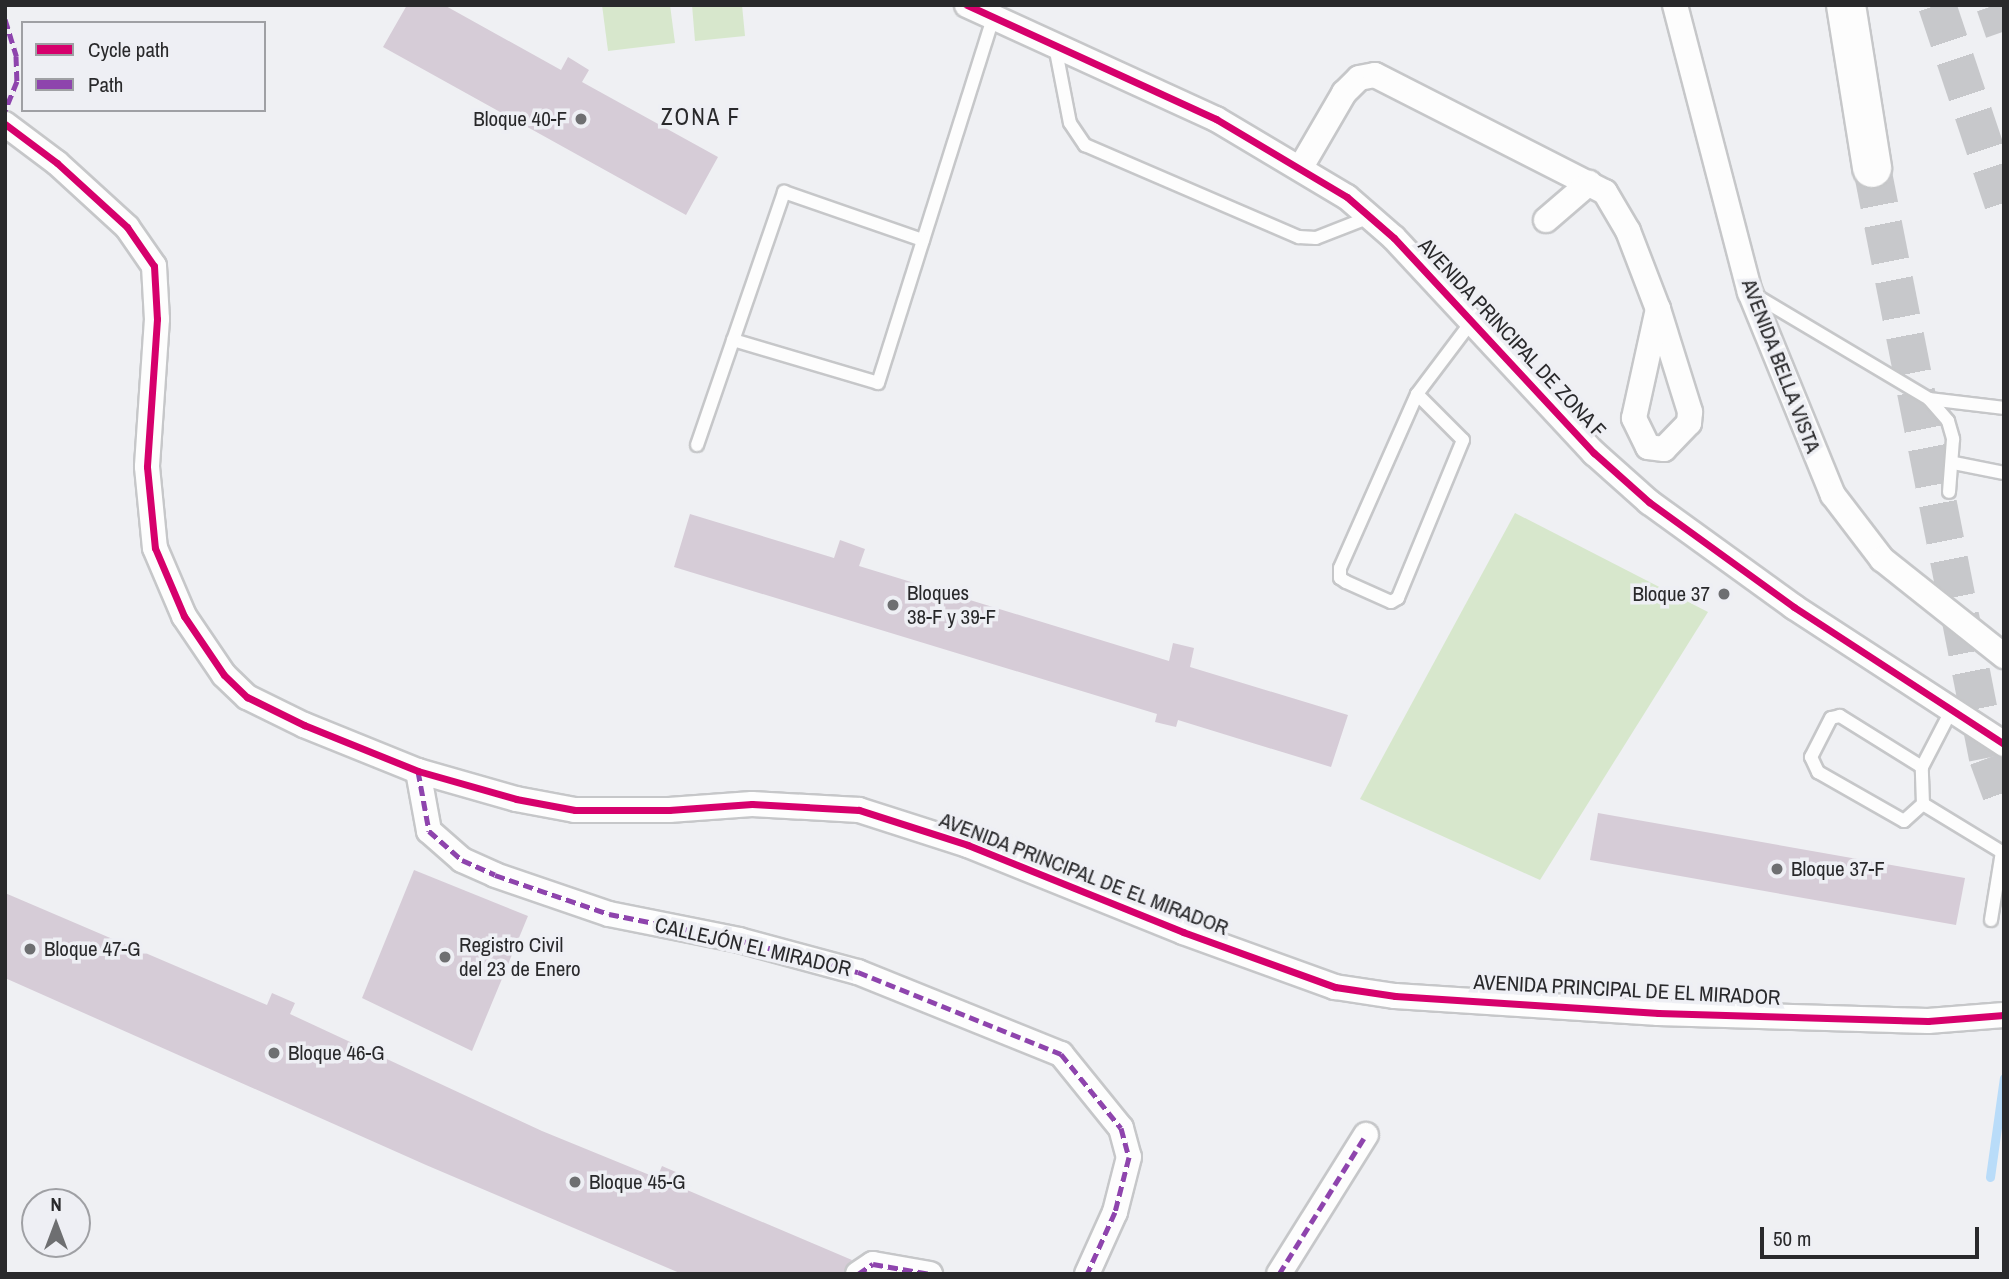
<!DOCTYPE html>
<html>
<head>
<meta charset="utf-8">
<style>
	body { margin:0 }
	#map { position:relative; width:2009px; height:1279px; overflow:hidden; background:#eff0f3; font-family:"Archivo Narrow",sans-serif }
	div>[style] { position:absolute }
	.green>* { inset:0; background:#d7e7cc }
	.stream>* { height:9px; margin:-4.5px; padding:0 4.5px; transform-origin:4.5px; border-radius:4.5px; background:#b9dcf9 }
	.building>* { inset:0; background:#d6ccd7 }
	.motorway-tunnel>* { height:38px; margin-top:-19px; transform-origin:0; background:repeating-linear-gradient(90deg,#c7c8cb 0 38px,transparent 0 57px) }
	.roads { filter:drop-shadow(2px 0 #c6c7c9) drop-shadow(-2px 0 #c6c7c9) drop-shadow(0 2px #c6c7c9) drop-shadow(0 -2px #c6c7c9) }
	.service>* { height:12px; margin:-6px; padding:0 6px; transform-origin:6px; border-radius:6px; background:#fdfdfd }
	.minor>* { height:24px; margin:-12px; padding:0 12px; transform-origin:12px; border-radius:12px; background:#fdfdfd }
	.motorway>* { height:38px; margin:-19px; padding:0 19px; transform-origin:19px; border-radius:19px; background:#fdfdfd }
	.quiet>* { height:5px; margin-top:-2.5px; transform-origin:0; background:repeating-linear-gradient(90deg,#8e44ad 0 10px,transparent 0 15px) }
	.cycleway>* { height:7px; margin:-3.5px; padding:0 3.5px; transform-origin:3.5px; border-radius:3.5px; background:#d6006c }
	.dots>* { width:19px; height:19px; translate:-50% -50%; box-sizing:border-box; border:4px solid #eeeff4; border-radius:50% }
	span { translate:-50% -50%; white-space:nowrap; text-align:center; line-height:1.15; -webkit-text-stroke:7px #eeeff4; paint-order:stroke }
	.poi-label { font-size:21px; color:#29292b }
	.right { translate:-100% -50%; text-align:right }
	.left { translate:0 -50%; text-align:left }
	.street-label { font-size:21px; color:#29292b }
	.neighbourhood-label { font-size:23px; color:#29292b; letter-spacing:2px }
	.frame { position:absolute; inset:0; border:7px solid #29292b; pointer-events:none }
	.legend { position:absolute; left:21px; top:21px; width:245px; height:91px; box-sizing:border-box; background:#eeeff4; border:2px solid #9fa0a4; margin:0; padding:9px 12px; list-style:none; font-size:21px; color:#29292b }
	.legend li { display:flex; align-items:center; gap:14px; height:35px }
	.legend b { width:35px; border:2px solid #9fa0a4 }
	.north { position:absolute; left:21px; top:1188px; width:70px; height:70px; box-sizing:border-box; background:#eeeff4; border:2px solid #9fa0a4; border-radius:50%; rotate:0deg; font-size:19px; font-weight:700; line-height:28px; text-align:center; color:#29292b }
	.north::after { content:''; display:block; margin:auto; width:24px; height:32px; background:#6e6f71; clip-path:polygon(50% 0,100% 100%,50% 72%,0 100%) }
	.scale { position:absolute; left:1760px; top:1227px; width:219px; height:32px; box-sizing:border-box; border:4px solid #29292b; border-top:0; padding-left:9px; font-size:21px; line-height:24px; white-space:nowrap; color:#29292b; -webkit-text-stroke:5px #eeeff4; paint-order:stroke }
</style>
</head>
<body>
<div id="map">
	<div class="green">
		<i style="clip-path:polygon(602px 5px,670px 5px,675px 43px,608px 51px)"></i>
		<i style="clip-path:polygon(692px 5px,742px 5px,745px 36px,695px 41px)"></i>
		<i style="clip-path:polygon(1515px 513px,1708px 612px,1540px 880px,1360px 799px)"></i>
	</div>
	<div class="stream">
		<i style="left:1990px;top:1177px;width:100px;rotate:-82deg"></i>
	</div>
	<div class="building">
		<i style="clip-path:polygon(407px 5px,444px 5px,561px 70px,568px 57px,589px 70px,582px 82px,718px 157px,686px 215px,383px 47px)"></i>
		<i style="clip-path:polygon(690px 514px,834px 558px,840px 540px,865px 549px,859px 566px,1169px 661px,1173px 643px,1194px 648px,1190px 667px,1348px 715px,1331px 767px,1178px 720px,1176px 727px,1155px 722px,1157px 714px,674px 567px)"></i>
		<i style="clip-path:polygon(1598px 813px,1965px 878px,1956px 925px,1590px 860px)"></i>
		<i style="clip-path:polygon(414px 870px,528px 916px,472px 1051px,362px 998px)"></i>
		<i style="clip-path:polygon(5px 893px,267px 1005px,272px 993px,295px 1003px,290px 1014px,542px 1131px,657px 1178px,662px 1166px,685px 1176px,680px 1187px,852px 1260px,843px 1274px,682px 1274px,426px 1165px,5px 978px)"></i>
	</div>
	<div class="motorway-tunnel">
		<i style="left:1937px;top:5px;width:211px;rotate:71.5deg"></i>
		<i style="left:1995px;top:5px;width:28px;rotate:71deg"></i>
		<i style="left:1872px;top:168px;width:601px;rotate:78.88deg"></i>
		<i style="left:1988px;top:758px;width:46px;rotate:69.6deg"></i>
	</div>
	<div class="roads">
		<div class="service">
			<i style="left:1055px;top:46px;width:78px;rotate:79deg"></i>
			<i style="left:1070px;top:123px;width:27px;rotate:56deg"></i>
			<i style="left:1085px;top:145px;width:233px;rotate:23.3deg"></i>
			<i style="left:1299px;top:237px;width:17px;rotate:3deg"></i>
			<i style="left:1316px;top:238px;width:58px;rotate:-21.3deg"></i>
			<i style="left:1753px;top:294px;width:205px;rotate:30.8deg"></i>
			<i style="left:1929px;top:399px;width:29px;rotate:49deg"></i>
			<i style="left:1948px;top:421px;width:19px;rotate:74deg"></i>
			<i style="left:1953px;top:439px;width:53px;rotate:94.3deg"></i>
			<i style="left:733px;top:340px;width:151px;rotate:16.5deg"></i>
			<i style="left:878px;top:383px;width:383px;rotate:-72.5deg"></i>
			<i style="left:1417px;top:394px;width:65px;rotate:45deg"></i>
			<i style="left:1463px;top:440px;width:171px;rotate:112.4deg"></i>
			<i style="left:1398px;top:598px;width:8px;rotate:150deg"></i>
			<i style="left:1391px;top:602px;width:49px;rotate:-156deg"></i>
			<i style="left:1346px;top:582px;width:7px;rotate:-146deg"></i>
			<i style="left:1340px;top:578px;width:10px;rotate:-90deg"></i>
			<i style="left:1340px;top:568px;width:190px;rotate:-66.1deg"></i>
			<i style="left:1417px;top:394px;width:91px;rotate:-53deg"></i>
			<i style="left:1929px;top:399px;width:76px;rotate:6.8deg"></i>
			<i style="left:697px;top:445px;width:268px;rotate:-71deg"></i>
			<i style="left:784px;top:192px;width:147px;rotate:19.1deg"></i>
			<i style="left:1954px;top:463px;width:51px;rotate:11.3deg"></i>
			<i style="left:1922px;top:767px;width:97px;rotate:-148.1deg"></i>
			<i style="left:1840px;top:716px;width:9px;rotate:167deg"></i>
			<i style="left:1831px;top:718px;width:44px;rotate:117.1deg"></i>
			<i style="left:1811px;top:757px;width:17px;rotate:65deg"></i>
			<i style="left:1818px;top:772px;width:99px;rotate:29.7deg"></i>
			<i style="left:1904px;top:821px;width:25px;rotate:-42deg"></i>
			<i style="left:1923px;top:804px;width:37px;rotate:-92deg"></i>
			<i style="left:1922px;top:767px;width:61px;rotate:-62.6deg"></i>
			<i style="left:1923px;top:804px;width:92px;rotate:31.3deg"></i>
			<i style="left:2002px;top:852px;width:69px;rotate:99.2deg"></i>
		</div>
		<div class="minor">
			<i style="left:967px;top:5px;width:274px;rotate:24.6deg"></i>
			<i style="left:1216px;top:119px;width:152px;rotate:30.8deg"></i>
			<i style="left:1347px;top:197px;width:62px;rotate:41.1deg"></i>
			<i style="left:1394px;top:238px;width:294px;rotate:47.1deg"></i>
			<i style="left:1594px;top:453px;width:74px;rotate:41.7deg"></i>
			<i style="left:1649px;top:502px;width:179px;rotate:35.9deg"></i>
			<i style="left:1794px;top:607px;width:251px;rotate:33.1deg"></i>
			<i style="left:1675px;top:5px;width:297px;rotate:75.4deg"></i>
			<i style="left:1750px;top:292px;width:219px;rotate:67.8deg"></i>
			<i style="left:1833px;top:495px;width:81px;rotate:52.6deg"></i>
			<i style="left:1882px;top:559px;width:156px;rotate:38.5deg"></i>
			<i style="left:5px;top:124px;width:65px;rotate:36.9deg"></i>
			<i style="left:57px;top:163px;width:95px;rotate:42.4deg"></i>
			<i style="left:127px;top:227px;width:47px;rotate:55.3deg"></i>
			<i style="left:154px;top:266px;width:53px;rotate:86.8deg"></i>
			<i style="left:157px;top:319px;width:148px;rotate:93.9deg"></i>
			<i style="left:147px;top:467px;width:81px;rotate:84.4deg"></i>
			<i style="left:155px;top:548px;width:74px;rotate:66.9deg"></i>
			<i style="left:184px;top:616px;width:71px;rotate:55.9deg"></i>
			<i style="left:224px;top:675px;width:32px;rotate:44deg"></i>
			<i style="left:247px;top:697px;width:64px;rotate:26.2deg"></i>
			<i style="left:304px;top:725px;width:123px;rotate:22deg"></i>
			<i style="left:418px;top:771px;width:102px;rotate:15.9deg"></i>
			<i style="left:516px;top:799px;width:60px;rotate:10.6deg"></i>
			<i style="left:575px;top:810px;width:94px"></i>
			<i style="left:669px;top:810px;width:83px;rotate:-4.1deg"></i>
			<i style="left:752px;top:804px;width:107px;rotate:3.2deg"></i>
			<i style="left:859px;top:810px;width:114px;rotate:17.8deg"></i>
			<i style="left:968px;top:845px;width:232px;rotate:22deg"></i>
			<i style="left:1183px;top:932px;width:162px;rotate:19.9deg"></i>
			<i style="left:1335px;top:987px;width:61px;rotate:8.5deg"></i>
			<i style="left:1395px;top:996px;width:264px;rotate:3.7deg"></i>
			<i style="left:1658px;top:1013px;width:270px;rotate:1.7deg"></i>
			<i style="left:1928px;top:1021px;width:76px;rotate:-4.5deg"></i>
			<i style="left:1301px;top:167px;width:86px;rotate:-59.8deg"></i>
			<i style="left:1344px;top:93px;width:21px;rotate:-45deg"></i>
			<i style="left:1359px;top:78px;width:16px;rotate:-11deg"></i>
			<i style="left:1375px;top:75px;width:258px;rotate:27deg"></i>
			<i style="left:1605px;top:192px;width:45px;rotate:59.5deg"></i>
			<i style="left:1628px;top:231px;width:84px;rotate:69deg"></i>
			<i style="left:1658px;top:309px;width:108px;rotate:72.7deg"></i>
			<i style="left:1690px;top:412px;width:11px;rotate:95deg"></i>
			<i style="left:1689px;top:423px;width:36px;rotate:134deg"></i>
			<i style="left:1664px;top:449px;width:16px;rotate:-173deg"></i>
			<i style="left:1648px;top:447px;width:32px;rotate:-116deg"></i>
			<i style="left:1634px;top:418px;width:112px;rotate:-77.6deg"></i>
			<i style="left:1546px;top:220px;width:57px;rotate:-40.7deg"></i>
			<i style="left:418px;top:771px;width:61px;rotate:79.6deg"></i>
			<i style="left:429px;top:831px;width:44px;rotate:41.3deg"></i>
			<i style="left:462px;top:860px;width:36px;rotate:24deg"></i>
			<i style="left:495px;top:875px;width:120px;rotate:18.9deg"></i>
			<i style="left:609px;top:914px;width:133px;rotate:11.3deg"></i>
			<i style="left:739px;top:940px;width:123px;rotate:15.1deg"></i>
			<i style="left:858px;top:972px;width:219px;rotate:22deg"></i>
			<i style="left:1061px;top:1054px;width:95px;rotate:51deg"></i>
			<i style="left:1121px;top:1128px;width:30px;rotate:75deg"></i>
			<i style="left:1129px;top:1157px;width:57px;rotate:104.3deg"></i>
			<i style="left:1115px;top:1212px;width:68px;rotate:114.3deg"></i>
			<i style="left:858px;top:1274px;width:18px;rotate:-34deg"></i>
			<i style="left:873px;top:1264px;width:58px;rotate:10deg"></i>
			<i style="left:1279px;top:1274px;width:164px;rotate:-58deg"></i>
		</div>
		<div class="motorway">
			<i style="left:1846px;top:5px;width:165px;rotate:80.9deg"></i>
		</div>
	</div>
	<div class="quiet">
		<i style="left:5px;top:19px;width:39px;rotate:73deg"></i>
		<i style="left:16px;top:56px;width:25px;rotate:88deg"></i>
		<i style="left:17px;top:81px;width:32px;rotate:112deg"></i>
		<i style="left:418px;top:771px;width:61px;rotate:79.6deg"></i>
		<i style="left:429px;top:831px;width:44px;rotate:41.3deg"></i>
		<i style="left:462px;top:860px;width:36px;rotate:24deg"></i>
		<i style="left:495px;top:875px;width:120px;rotate:18.9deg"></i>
		<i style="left:609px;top:914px;width:133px;rotate:11.3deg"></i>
		<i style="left:739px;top:940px;width:123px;rotate:15.1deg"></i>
		<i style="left:858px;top:972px;width:219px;rotate:22deg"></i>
		<i style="left:1061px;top:1054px;width:95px;rotate:51deg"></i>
		<i style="left:1121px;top:1128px;width:30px;rotate:75deg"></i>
		<i style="left:1129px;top:1157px;width:57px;rotate:104.3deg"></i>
		<i style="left:1115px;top:1212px;width:68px;rotate:114.3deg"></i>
		<i style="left:858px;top:1274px;width:18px;rotate:-34deg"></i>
		<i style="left:873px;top:1264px;width:58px;rotate:10deg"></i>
		<i style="left:1279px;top:1274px;width:164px;rotate:-58deg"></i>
	</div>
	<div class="cycleway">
		<i style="left:967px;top:5px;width:274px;rotate:24.6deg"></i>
		<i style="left:1216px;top:119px;width:152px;rotate:30.8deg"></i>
		<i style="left:1347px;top:197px;width:62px;rotate:41.1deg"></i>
		<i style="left:1394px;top:238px;width:294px;rotate:47.1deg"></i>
		<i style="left:1594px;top:453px;width:74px;rotate:41.7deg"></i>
		<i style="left:1649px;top:502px;width:179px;rotate:35.9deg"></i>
		<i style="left:1794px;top:607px;width:251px;rotate:33.1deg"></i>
		<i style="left:5px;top:124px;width:65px;rotate:36.9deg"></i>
		<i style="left:57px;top:163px;width:95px;rotate:42.4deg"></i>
		<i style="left:127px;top:227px;width:47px;rotate:55.3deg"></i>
		<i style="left:154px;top:266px;width:53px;rotate:86.8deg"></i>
		<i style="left:157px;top:319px;width:148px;rotate:93.9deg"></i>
		<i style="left:147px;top:467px;width:81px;rotate:84.4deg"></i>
		<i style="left:155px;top:548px;width:74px;rotate:66.9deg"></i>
		<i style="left:184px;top:616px;width:71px;rotate:55.9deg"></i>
		<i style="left:224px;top:675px;width:32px;rotate:44deg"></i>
		<i style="left:247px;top:697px;width:64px;rotate:26.2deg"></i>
		<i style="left:304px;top:725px;width:123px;rotate:22deg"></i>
		<i style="left:418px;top:771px;width:102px;rotate:15.9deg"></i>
		<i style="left:516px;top:799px;width:60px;rotate:10.6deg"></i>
		<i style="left:575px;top:810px;width:94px"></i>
		<i style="left:669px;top:810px;width:83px;rotate:-4.1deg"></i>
		<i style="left:752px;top:804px;width:107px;rotate:3.2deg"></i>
		<i style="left:859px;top:810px;width:114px;rotate:17.8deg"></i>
		<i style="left:968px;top:845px;width:232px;rotate:22deg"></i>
		<i style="left:1183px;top:932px;width:162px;rotate:19.9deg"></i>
		<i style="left:1335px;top:987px;width:61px;rotate:8.5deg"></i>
		<i style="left:1395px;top:996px;width:264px;rotate:3.7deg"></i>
		<i style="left:1658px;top:1013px;width:270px;rotate:1.7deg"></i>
		<i style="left:1928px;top:1021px;width:76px;rotate:-4.5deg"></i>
	</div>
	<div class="dots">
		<i style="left:581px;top:119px;background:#6e6f71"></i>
		<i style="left:1724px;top:594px;background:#6e6f71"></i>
		<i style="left:893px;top:605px;background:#6e6f71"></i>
		<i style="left:1777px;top:869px;background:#6e6f71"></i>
		<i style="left:30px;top:949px;background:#6e6f71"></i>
		<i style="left:445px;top:957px;background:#6e6f71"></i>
		<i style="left:274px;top:1053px;background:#6e6f71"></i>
		<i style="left:575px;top:1182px;background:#6e6f71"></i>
	</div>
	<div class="poi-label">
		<span class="right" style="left:567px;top:119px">Bloque 40-F</span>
		<span class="left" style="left:907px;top:605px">Bloques<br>38-F y 39-F</span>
		<span class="right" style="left:1710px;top:594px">Bloque 37</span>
		<span class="left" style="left:1791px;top:869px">Bloque 37-F</span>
		<span class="left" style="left:459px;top:957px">Registro Civil<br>del 23 de Enero</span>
		<span class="left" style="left:44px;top:949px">Bloque 47-G</span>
		<span class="left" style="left:288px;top:1053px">Bloque 46-G</span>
		<span class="left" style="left:589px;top:1182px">Bloque 45-G</span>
	</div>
	<div class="street-label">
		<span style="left:1512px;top:338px;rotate:47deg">AVENIDA PRINCIPAL DE ZONA F</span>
		<span style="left:1781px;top:366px;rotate:69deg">AVENIDA BELLA VISTA</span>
		<span style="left:1084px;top:874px;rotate:21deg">AVENIDA PRINCIPAL DE EL MIRADOR</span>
		<span style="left:753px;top:947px;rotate:13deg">CALLEJÓN EL MIRADOR</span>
		<span style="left:1627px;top:990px;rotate:3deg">AVENIDA PRINCIPAL DE EL MIRADOR</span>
	</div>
	<div class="neighbourhood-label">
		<span style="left:701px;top:117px">ZONA F</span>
	</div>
	<div class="frame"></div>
	<ul class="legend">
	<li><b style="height:9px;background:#d6006c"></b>Cycle path</li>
	<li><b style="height:9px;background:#8e44ad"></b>Path</li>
	</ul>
	<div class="north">N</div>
	<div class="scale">50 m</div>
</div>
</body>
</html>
